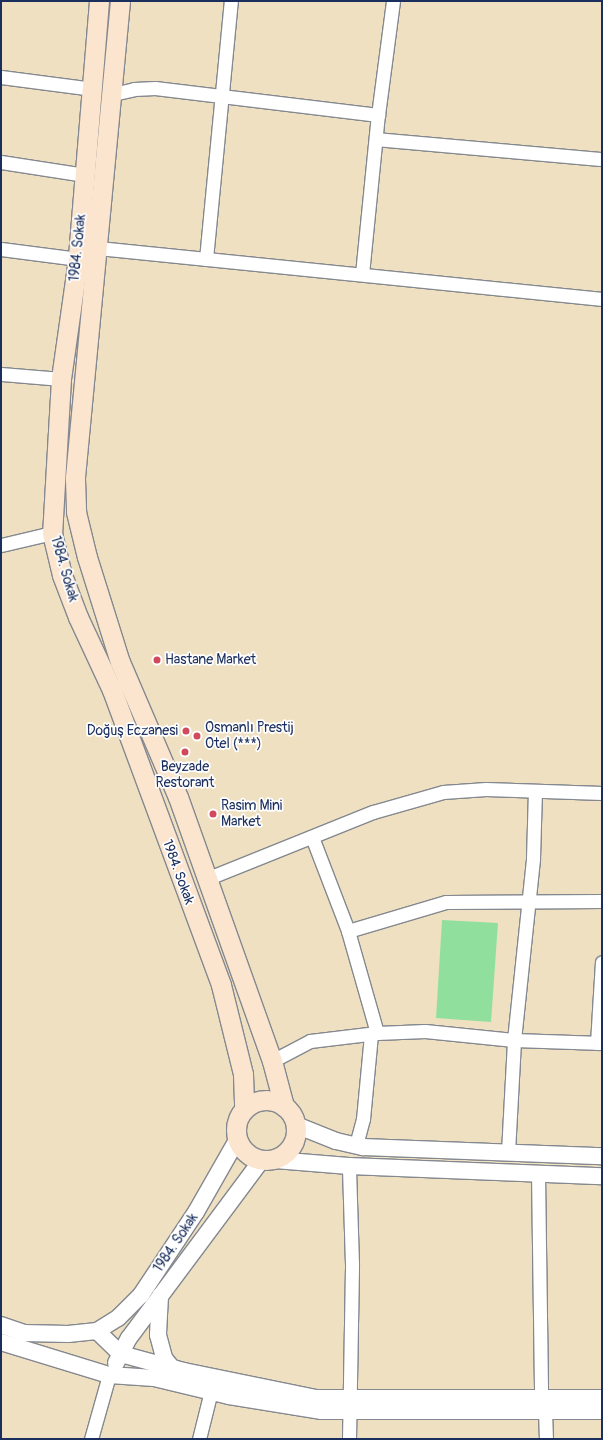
<!DOCTYPE html>
<html>
<head>
<meta charset="utf-8">
<style>
	body { margin:0 }
	#map { position:relative; width:603px; height:1440px; overflow:hidden; background:#eee0c0; font-family:Pangolin,sans-serif }
	div>[style] { position:absolute }
	.green>* { inset:0; background:#91df9d }
	.roads { filter:drop-shadow(1px 0 #84888f) drop-shadow(-1px 0 #84888f) drop-shadow(0 1px #84888f) drop-shadow(0 -1px #84888f) }
	.minor>* { height:13px; margin:-6.5px; padding:0 6.5px; transform-origin:6.5px; border-radius:6.5px; background:#fff }
	.tertiary>* { height:16px; margin:-8px; padding:0 8px; transform-origin:8px; border-radius:8px; background:#fff }
	.secondary>* { height:19px; margin:-9.5px; padding:0 9.5px; transform-origin:9.5px; border-radius:9.5px; background:#fbe5cf }
	.secondary>.ring { margin:-9.5px; padding:0; box-sizing:content-box; background:none; border:19px solid #fbe5cf; border-radius:50% }
	.dots>* { width:11px; height:11px; translate:-50% -50%; box-sizing:border-box; border:2px solid #fff; border-radius:50% }
	span { translate:-50% -50%; white-space:nowrap; text-align:center; line-height:1.15; -webkit-text-stroke:3.5px #fff; paint-order:stroke }
	.street-label { font-size:14px; color:#1b2f5e }
	.poi-label { font-size:14px; color:#1b2f5e }
	.left { translate:0 -50%; text-align:left }
	.right { translate:-100% -50%; text-align:right }
	.frame { position:absolute; inset:0; border:2px solid #1b2f5e; pointer-events:none }
</style>
</head>
<body>
<div id="map">
	<div class="green">
		<i style="clip-path:polygon(442px 920px,498px 923px,491px 1022px,436px 1018px)"></i>
	</div>
	<div class="roads">
		<div class="minor">
			<i style="left:1px;top:77px;width:93px;rotate:7.4deg"></i>
			<i style="left:113px;top:94px;width:22px;rotate:-13deg"></i>
			<i style="left:134px;top:89px;width:21px;rotate:-3deg"></i>
			<i style="left:155px;top:88px;width:225px;rotate:6.9deg"></i>
			<i style="left:376px;top:139px;width:227px;rotate:5.1deg"></i>
			<i style="left:1px;top:162px;width:85px;rotate:8.8deg"></i>
			<i style="left:98px;top:248px;width:507px;rotate:5.78deg"></i>
			<i style="left:1px;top:249px;width:78px;rotate:7.4deg"></i>
			<i style="left:206px;top:259px;width:259px;rotate:-84.5deg"></i>
			<i style="left:362px;top:274px;width:160px;rotate:-84.3deg"></i>
			<i style="left:378px;top:115px;width:115px;rotate:-82.5deg"></i>
			<i style="left:1px;top:374px;width:60px;rotate:4.8deg"></i>
			<i style="left:1px;top:545px;width:52px;rotate:-13.2deg"></i>
			<i style="left:312px;top:837px;width:101px;rotate:69deg"></i>
			<i style="left:348px;top:931px;width:106px;rotate:74.1deg"></i>
			<i style="left:206px;top:879px;width:180px;rotate:-21.9deg"></i>
			<i style="left:373px;top:812px;width:73px;rotate:-15.9deg"></i>
			<i style="left:443px;top:792px;width:43px;rotate:-4deg"></i>
			<i style="left:486px;top:789px;width:116px;rotate:2deg"></i>
			<i style="left:348px;top:931px;width:102px;rotate:-16.5deg"></i>
			<i style="left:446px;top:902px;width:156px;rotate:-0.4deg"></i>
			<i style="left:597px;top:1043px;width:81px;rotate:-86.5deg"></i>
			<i style="left:272px;top:1061px;width:43px;rotate:-27.8deg"></i>
			<i style="left:310px;top:1041px;width:67px;rotate:-6.8deg"></i>
			<i style="left:377px;top:1033px;width:48px;rotate:-2.4deg"></i>
			<i style="left:425px;top:1031px;width:89px;rotate:5.8deg"></i>
			<i style="left:514px;top:1040px;width:88px;rotate:2deg"></i>
			<i style="left:356px;top:1145px;width:27px;rotate:-75deg"></i>
			<i style="left:363px;top:1119px;width:85px;rotate:-84.6deg"></i>
			<i style="left:508px;top:1152px;width:112px;rotate:-86.9deg"></i>
			<i style="left:514px;top:1040px;width:183px;rotate:-84deg"></i>
			<i style="left:533px;top:858px;width:67px;rotate:-88.3deg"></i>
			<i style="left:538px;top:1173px;width:226px;rotate:89.2deg"></i>
			<i style="left:545px;top:1411px;width:28px;rotate:88deg"></i>
			<i style="left:91px;top:1439px;width:66px;rotate:-74.3deg"></i>
			<i style="left:199px;top:1439px;width:58px;rotate:-76deg"></i>
			<i style="left:349px;top:1439px;width:175px;rotate:-89deg"></i>
			<i style="left:352px;top:1264px;width:98px;rotate:-91.8deg"></i>
		</div>
		<div class="tertiary">
			<i style="left:296px;top:1125px;width:43px;rotate:21.8deg"></i>
			<i style="left:336px;top:1141px;width:28px;rotate:13deg"></i>
			<i style="left:363px;top:1147px;width:239px;rotate:2.2deg"></i>
			<i style="left:275px;top:1160px;width:74px;rotate:4.6deg"></i>
			<i style="left:349px;top:1166px;width:253px;rotate:2.3deg"></i>
			<i style="left:160px;top:1296px;width:39px;rotate:93deg"></i>
			<i style="left:158px;top:1335px;width:24px;rotate:75deg"></i>
			<i style="left:164px;top:1358px;width:13px;rotate:51deg"></i>
			<i style="left:1px;top:1325px;width:24px;rotate:19deg"></i>
			<i style="left:24px;top:1333px;width:44px;rotate:1.3deg"></i>
			<i style="left:68px;top:1334px;width:29px;rotate:-6deg"></i>
			<i style="left:97px;top:1331px;width:33px;rotate:44deg"></i>
			<i style="left:121px;top:1354px;width:65px;rotate:15.1deg"></i>
			<i style="left:184px;top:1371px;width:135px;rotate:11.6deg"></i>
			<i style="left:316px;top:1398px;width:286px"></i>
			<i style="left:97px;top:1331px;width:25px;rotate:-32deg"></i>
			<i style="left:118px;top:1318px;width:33px;rotate:-45deg"></i>
			<i style="left:141px;top:1295px;width:100px;rotate:-56.5deg"></i>
			<i style="left:196px;top:1212px;width:83px;rotate:-60.3deg"></i>
			<i style="left:1px;top:1342px;width:113px;rotate:17deg"></i>
			<i style="left:109px;top:1375px;width:45px;rotate:3.8deg"></i>
			<i style="left:154px;top:1378px;width:77px;rotate:13.5deg"></i>
			<i style="left:229px;top:1396px;width:94px;rotate:9.2deg"></i>
			<i style="left:322px;top:1411px;width:280px"></i>
			<i style="left:116px;top:1363px;width:28px;rotate:-63deg"></i>
			<i style="left:129px;top:1338px;width:221px;rotate:-53.3deg"></i>
		</div>
		<div class="secondary">
			<i style="left:99px;top:1px;width:259px;rotate:94.7deg"></i>
			<i style="left:78px;top:259px;width:121px;rotate:98.1deg"></i>
			<i style="left:61px;top:379px;width:154px;rotate:93.3deg"></i>
			<i style="left:52px;top:533px;width:43px;rotate:76.6deg"></i>
			<i style="left:62px;top:575px;width:45px;rotate:69.1deg"></i>
			<i style="left:78px;top:617px;width:81px;rotate:65deg"></i>
			<i style="left:112px;top:690px;width:314px;rotate:69.7deg"></i>
			<i style="left:221px;top:985px;width:92px;rotate:76.1deg"></i>
			<i style="left:243px;top:1074px;width:35px;rotate:88deg"></i>
			<i style="left:120px;top:1px;width:480px;rotate:95.4deg"></i>
			<i style="left:75px;top:479px;width:33px;rotate:88deg"></i>
			<i style="left:76px;top:512px;width:46px;rotate:76.3deg"></i>
			<i style="left:87px;top:557px;width:110px;rotate:72.6deg"></i>
			<i style="left:120px;top:662px;width:147px;rotate:66.8deg"></i>
			<i style="left:178px;top:797px;width:280px;rotate:70.4deg"></i>
			<i style="left:272px;top:1061px;width:47px;rotate:75.1deg"></i>
			<i class="ring" style="left:236px;top:1100px;width:41px;height:41px"></i>
		</div>
	</div>
	<div class="dots">
		<i style="left:157px;top:660px;background:#d1495b"></i>
		<i style="left:186px;top:731px;background:#d1495b"></i>
		<i style="left:197px;top:736px;background:#d1495b"></i>
		<i style="left:185px;top:752px;background:#d1495b"></i>
		<i style="left:213px;top:814px;background:#d1495b"></i>
	</div>
	<div class="street-label">
		<span style="left:78px;top:248px;rotate:-84deg">1984. Sokak</span>
		<span style="left:64px;top:569px;rotate:74deg">1984. Sokak</span>
		<span style="left:178px;top:872px;rotate:70deg">1984. Sokak</span>
		<span style="left:176px;top:1243px;rotate:-56deg">1984. Sokak</span>
	</div>
	<div class="poi-label">
		<span class="left" style="left:165px;top:660px">Hastane Market</span>
		<span class="left" style="left:205px;top:736px">Osmanlı Prestij<br>Otel (***)</span>
		<span class="right" style="left:178px;top:731px">Doğuş Eczanesi</span>
		<span style="left:185px;top:775px">Beyzade<br>Restorant</span>
		<span class="left" style="left:221px;top:814px">Rasim Mini<br>Market</span>
	</div>
	<div class="frame"></div>
</div>
</body>
</html>
